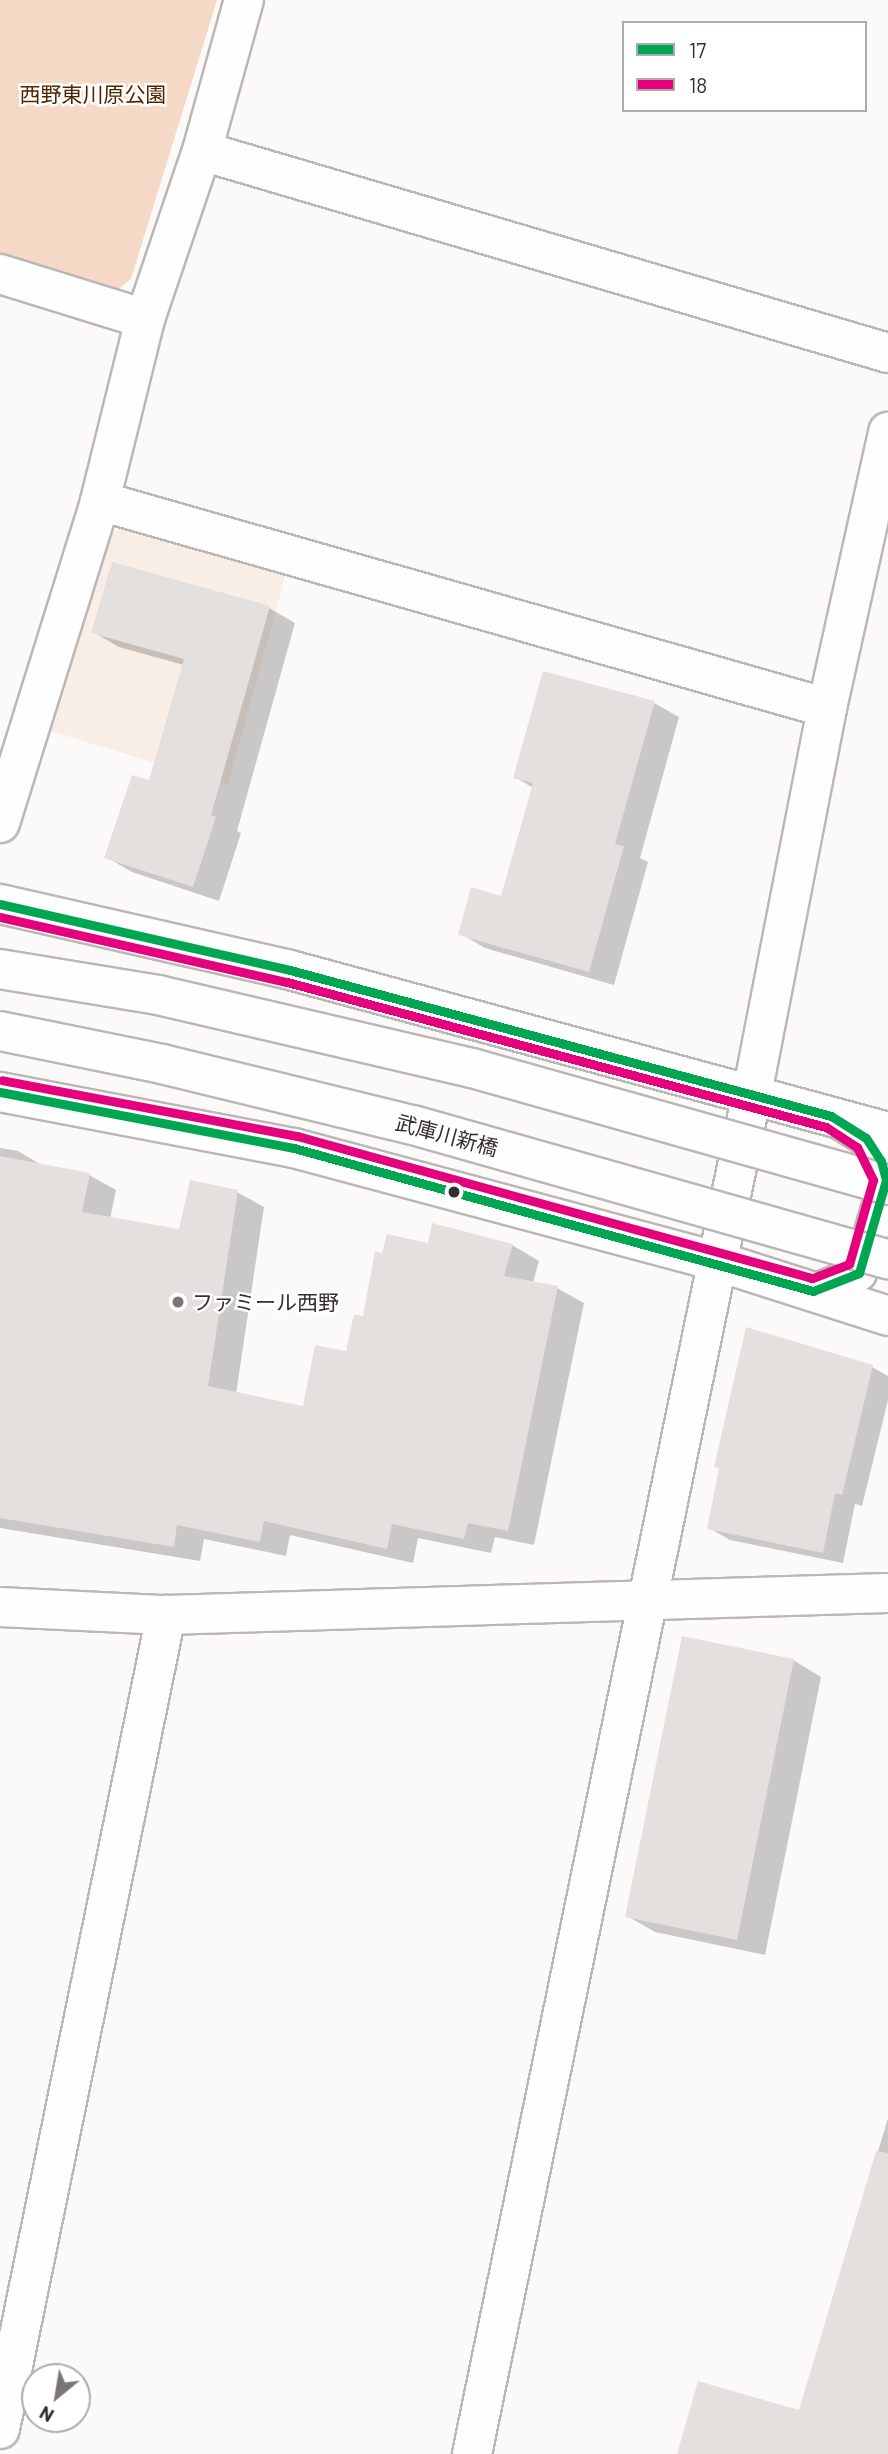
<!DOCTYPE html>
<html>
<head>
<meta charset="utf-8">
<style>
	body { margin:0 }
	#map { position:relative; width:888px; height:2454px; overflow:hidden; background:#fcfaf8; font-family:Barlow,"Noto Sans JP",sans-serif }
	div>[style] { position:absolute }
	.built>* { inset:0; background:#f9eee6 }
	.green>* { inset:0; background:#f6d8c6 }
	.shadow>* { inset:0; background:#0003 }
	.building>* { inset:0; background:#e4e0dd }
	.roads { filter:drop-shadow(2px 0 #bbb7b4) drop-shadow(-2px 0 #bbb7b4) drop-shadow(0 2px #bbb7b4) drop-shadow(0 -2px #bbb7b4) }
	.service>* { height:33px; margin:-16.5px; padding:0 16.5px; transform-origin:16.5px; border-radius:16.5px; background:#fffefe }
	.minor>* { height:38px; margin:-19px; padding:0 19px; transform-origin:19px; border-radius:19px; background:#fffefe }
	.bridges { filter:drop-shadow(2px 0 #bbb7b4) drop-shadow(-2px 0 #bbb7b4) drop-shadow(0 2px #bbb7b4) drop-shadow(0 -2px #bbb7b4) }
	.tertiary-bridge>* { height:38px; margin:-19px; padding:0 19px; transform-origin:19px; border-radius:19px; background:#fffefe }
	.bus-1>* { height:9px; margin:-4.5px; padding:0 4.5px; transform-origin:4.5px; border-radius:4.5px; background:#00a651 }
	.bus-2>* { height:9px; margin:-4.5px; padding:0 4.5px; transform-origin:4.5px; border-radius:4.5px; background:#e5007d }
	.dots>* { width:19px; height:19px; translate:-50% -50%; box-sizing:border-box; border:4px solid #fff; border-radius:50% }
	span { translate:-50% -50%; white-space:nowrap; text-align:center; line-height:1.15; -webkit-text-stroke:5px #fff; paint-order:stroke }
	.park-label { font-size:21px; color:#532400 }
	.street-label { font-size:21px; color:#352f2b }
	.poi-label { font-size:21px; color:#352f2b }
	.left { translate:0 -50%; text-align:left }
	.legend { position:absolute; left:622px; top:21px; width:245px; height:91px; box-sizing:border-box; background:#fff; border:2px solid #aeacaa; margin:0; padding:9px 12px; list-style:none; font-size:21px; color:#352f2b }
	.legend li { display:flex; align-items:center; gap:14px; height:35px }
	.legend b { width:35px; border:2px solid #aeacaa }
	.north { position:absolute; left:21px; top:2363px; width:70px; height:70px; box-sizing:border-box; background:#fff; border:2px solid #aeacaa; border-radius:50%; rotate:210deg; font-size:19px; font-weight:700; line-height:28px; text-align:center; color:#352f2b }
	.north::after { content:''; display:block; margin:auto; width:24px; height:32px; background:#7b7673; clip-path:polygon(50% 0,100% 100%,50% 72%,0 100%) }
</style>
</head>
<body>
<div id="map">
	<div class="built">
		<i style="clip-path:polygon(134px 519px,288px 566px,228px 785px,50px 731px,106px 537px)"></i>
	</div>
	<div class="green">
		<i style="clip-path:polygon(0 0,217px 0,131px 279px,114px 293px,0 260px)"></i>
	</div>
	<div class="shadow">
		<i style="clip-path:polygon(269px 608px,295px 623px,237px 831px,241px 833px,219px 901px,132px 872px,106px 857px,150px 782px,184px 665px,119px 647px,93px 632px)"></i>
		<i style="clip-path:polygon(654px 703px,679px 717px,640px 858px,648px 862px,614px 985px,485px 948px,461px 934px,502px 898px,533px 788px,515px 777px)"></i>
		<i style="clip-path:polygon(0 1148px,18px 1151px,43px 1166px,89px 1175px,116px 1190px,110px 1219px,181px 1231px,237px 1192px,264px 1207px,236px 1394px,304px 1408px,347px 1353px,364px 1318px,384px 1255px,429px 1245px,512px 1245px,539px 1261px,533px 1283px,557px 1288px,584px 1303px,534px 1545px,495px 1537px,491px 1553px,418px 1538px,413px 1563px,290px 1535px,286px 1556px,204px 1539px,200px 1561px,0 1528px)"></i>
		<i style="clip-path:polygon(872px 1367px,888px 1376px,888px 1400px,862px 1506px,855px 1504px,843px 1563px,730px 1540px,709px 1528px,721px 1469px,716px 1466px)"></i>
		<i style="clip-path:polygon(793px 1660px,821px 1677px,765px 1955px,655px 1932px,627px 1916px)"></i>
		<i style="clip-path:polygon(888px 2118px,888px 2454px,679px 2454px,800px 2412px)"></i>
	</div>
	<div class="building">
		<i style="clip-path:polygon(112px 562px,270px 606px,211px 815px,216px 817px,193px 887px,104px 858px,132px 775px,149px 780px,184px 659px,91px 633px)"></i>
		<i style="clip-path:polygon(543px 671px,655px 701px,615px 844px,624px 846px,589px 972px,458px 935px,471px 887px,501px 896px,533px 783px,513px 778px)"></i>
		<i style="clip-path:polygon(0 1156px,90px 1173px,82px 1212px,179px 1229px,190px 1180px,238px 1190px,208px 1386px,303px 1406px,315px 1345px,346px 1351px,354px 1314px,363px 1316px,375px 1251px,382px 1253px,387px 1234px,428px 1243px,432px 1223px,513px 1244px,504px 1276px,558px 1286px,508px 1531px,468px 1523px,464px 1539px,392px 1524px,387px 1549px,264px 1521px,260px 1542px,177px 1525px,174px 1547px,0 1518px)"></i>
		<i style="clip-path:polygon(746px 1327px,873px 1365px,842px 1495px,835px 1493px,823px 1553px,707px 1529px,719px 1468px,714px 1467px)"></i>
		<i style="clip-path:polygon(682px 1636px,794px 1659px,737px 1940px,625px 1917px)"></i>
		<i style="clip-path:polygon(876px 2151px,888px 2153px,888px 2454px,677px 2454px,698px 2381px,799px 2410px)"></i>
	</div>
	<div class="roads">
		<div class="service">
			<i style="left:813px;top:1291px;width:49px;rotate:-21.4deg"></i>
			<i style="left:859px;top:1273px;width:97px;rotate:-73.8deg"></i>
			<i style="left:886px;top:1180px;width:20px;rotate:-105deg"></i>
			<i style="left:881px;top:1161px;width:27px;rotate:-123deg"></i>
			<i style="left:866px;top:1138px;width:32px;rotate:-148deg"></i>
		</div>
		<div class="minor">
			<i style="left:202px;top:151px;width:715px;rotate:16.41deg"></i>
			<i style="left:0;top:274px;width:152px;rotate:17.2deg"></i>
			<i style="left:100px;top:501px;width:756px;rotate:15.89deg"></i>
			<i style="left:0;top:823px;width:337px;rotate:-72.7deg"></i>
			<i style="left:100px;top:501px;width:187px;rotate:-76.1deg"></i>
			<i style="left:145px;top:319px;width:177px;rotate:-71.3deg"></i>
			<i style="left:202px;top:151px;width:157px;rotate:-74.5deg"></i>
			<i style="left:0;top:904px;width:297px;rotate:12.8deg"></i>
			<i style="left:290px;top:970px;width:620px;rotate:15.16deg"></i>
			<i style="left:0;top:1092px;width:299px;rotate:10.8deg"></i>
			<i style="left:294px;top:1148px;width:437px;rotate:15deg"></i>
			<i style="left:716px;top:1261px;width:181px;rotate:17.7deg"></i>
			<i style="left:0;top:1607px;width:166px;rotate:2.8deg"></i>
			<i style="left:166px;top:1615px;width:722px;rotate:-1.75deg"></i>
			<i style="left:0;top:2429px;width:831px;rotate:-78.47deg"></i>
			<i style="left:472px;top:2454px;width:1389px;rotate:-78.37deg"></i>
			<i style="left:752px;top:1094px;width:393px;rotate:-79deg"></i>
			<i style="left:827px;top:708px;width:283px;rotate:-77.5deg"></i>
		</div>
	</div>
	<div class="bridges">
		<div class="tertiary-bridge">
			<i style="left:0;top:969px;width:160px;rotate:9.3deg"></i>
			<i style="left:158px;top:995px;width:322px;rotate:13.1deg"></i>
			<i style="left:472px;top:1068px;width:432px;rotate:15.7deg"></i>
			<i style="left:0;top:1031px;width:165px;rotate:11.5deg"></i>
			<i style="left:162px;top:1064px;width:258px;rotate:13.7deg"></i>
			<i style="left:413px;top:1125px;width:494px;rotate:15.8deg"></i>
		</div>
	</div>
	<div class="bus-1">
		<i style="left:0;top:904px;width:297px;rotate:12.8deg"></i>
		<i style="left:290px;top:970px;width:560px;rotate:15.1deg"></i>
		<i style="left:831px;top:1116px;width:41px;rotate:32.2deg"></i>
		<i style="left:866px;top:1138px;width:27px;rotate:57deg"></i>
		<i style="left:881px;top:1161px;width:20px;rotate:75deg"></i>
		<i style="left:886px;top:1180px;width:97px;rotate:106.2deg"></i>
		<i style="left:859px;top:1273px;width:49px;rotate:158.6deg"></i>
		<i style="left:813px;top:1291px;width:538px;rotate:-164.6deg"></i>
		<i style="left:294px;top:1148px;width:299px;rotate:-169.2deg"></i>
	</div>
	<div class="bus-2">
		<i style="left:0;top:917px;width:294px;rotate:12.8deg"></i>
		<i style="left:287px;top:982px;width:558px;rotate:15.06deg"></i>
		<i style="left:826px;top:1127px;width:37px;rotate:33deg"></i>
		<i style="left:857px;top:1147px;width:37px;rotate:64deg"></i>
		<i style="left:873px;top:1180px;width:87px;rotate:105.9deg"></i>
		<i style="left:849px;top:1264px;width:40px;rotate:159deg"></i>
		<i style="left:812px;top:1278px;width:534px;rotate:-164.58deg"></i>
		<i style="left:297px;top:1136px;width:300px;rotate:-169.3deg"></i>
	</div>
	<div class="dots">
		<i style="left:454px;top:1192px;background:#352f2b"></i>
		<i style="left:178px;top:1302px;background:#7b7673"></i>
	</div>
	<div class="park-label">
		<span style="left:93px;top:94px">西野東川原公園</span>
	</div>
	<div class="street-label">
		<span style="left:447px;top:1135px;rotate:15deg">武庫川新橋</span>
	</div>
	<div class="poi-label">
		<span class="left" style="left:192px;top:1302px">ファミール西野</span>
	</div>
	<ul class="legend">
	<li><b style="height:9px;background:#00a651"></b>17</li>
	<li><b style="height:9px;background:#e5007d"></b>18</li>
	</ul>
	<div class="north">N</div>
</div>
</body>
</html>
